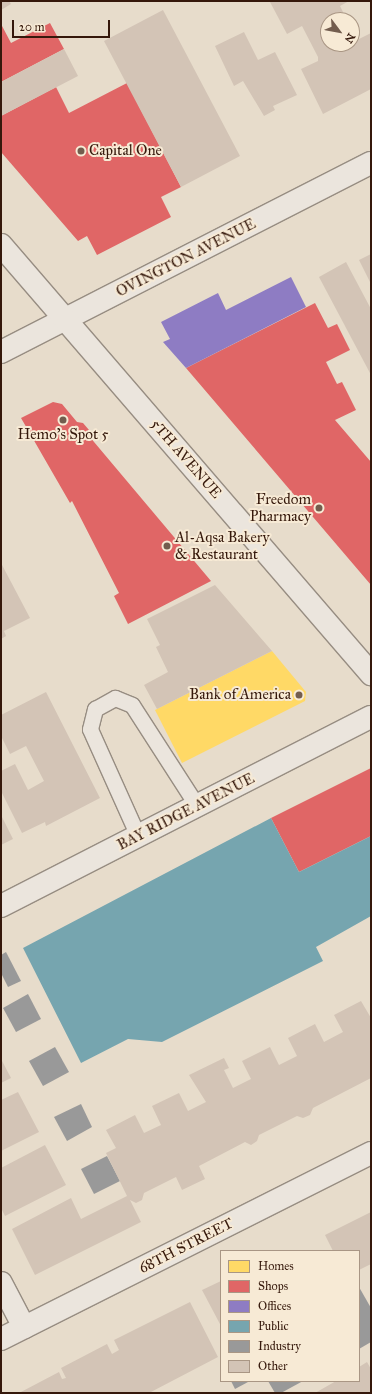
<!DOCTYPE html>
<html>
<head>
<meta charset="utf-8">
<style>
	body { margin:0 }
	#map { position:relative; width:372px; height:1394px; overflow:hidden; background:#e7dccb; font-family:"IM FELL Great Primer",serif }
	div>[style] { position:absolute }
	.homes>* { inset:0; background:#ffd966 }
	.shops>* { inset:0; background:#e06666 }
	.offices>* { inset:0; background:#8e7cc3 }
	.public>* { inset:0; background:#76a5af }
	.industry>* { inset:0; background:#999 }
	.building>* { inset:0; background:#d3c4b6 }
	.roads { filter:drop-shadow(1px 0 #978d82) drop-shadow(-1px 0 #978d82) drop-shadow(0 1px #978d82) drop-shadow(0 -1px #978d82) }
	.lane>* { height:15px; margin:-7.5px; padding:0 7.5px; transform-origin:7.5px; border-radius:7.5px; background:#ebe5dd }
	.street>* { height:22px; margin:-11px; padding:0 11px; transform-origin:11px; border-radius:11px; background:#ebe5dd }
	.secondary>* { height:22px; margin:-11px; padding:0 11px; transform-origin:11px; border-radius:11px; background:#ebe5dd }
	.dots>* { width:11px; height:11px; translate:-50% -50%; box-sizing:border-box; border:2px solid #f7ead5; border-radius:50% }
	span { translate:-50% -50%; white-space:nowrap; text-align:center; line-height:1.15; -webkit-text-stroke:4px #f7ead5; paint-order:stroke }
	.poi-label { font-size:15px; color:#35180b }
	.left { translate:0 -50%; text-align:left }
	.right { translate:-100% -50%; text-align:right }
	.street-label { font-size:15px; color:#35180b }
	.frame { position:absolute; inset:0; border:2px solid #35180b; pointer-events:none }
	.legend { position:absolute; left:220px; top:1250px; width:140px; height:132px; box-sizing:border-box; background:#f7ead5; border:1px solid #a99684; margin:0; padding:5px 7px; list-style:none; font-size:12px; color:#35180b }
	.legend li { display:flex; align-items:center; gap:8px; height:20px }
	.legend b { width:20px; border:1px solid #a99684 }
	.north { position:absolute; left:320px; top:12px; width:40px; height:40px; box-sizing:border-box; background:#f7ead5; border:1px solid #a99684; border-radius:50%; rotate:122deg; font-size:11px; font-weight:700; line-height:16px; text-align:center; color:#35180b }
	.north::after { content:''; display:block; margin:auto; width:14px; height:18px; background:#735d4e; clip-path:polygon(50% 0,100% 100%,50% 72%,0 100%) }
	.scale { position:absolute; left:12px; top:20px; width:98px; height:18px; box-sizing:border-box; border:2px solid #35180b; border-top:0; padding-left:5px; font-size:12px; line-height:14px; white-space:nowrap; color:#35180b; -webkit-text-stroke:3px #f7ead5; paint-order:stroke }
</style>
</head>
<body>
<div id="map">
	<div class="homes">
		<i style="clip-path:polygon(272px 651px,306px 692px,305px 701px,182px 763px,155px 710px)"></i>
	</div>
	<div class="shops">
		<i style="clip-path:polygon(50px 23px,64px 49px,1px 82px,1px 24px,11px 43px)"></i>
		<i style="clip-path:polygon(127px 83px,181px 187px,161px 197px,171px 217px,97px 255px,87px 236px,78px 241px,1px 152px,1px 116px,56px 87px,69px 113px)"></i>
		<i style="clip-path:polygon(315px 303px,328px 328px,337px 324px,350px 350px,326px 362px,337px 384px,342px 382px,356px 410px,335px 420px,371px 462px,371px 585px,186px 368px)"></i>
		<i style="clip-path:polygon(53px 402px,62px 404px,77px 422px,83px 423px,89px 430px,89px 436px,211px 581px,128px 624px,114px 596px,119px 593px,72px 501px,70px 503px,21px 418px)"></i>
		<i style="clip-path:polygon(371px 768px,371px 836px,299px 872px,271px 818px)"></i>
	</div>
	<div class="offices">
		<i style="clip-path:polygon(291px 277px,306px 307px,186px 368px,163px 342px,170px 339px,161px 322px,218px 293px,226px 310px)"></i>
	</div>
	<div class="public">
		<i style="clip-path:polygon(271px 818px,299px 872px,371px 836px,371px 916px,316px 947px,323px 961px,162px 1042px,128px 1039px,81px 1063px,23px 948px)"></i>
	</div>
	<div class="industry">
		<i style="clip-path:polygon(6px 952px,21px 981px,8px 987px,1px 973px,1px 955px)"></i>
		<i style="clip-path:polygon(28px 994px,41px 1019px,16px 1032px,3px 1008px)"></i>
		<i style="clip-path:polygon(55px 1047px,69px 1072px,43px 1086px,29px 1061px)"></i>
		<i style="clip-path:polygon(81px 1104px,92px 1127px,67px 1141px,54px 1117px)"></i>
		<i style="clip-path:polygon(107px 1156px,120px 1181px,94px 1194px,81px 1169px)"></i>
		<i style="clip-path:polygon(359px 1287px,371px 1308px,371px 1342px,359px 1349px)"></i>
		<i style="clip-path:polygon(231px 1381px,247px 1381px,248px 1382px,235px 1389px)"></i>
		<i style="clip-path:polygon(268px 1381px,303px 1381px,281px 1393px,275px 1393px)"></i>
	</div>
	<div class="building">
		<i style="clip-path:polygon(1px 1px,9px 1px,11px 4px,1px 10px)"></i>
		<i style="clip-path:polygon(349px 1px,340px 6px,347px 20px,328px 20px,328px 44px,352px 44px,352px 30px,357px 40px,371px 33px,371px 89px,323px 114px,301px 69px,318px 61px,318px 57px,302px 26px,287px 34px,270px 2px)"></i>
		<i style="clip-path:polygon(163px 10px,240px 156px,181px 187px,104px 41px)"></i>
		<i style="clip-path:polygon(244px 32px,258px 60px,275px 52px,297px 95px,273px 106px,275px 110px,264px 116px,243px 81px,234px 86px,215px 46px)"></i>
		<i style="clip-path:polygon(64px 49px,78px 76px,1px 116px,1px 82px)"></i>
		<i style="clip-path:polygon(371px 254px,371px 284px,359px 260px)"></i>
		<i style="clip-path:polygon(346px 262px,371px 309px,371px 375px,319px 277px)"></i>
		<i style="clip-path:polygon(1px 563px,30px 618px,4px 631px,6px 636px,1px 639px)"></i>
		<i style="clip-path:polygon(215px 585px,272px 651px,157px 709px,144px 685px,168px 672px,156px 647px,160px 645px,147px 619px)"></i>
		<i style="clip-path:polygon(46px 692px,100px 798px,46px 826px,45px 822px,22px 833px,1px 791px,1px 771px,15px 764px,28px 790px,44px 781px,26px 746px,10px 754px,1px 736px,1px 715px)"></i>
		<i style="clip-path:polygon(1px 815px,13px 839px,1px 845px)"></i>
		<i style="clip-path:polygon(361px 1001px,371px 1018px,371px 1078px,313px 1108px,310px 1115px,303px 1118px,297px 1116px,259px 1135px,257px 1141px,251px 1145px,245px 1142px,199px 1166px,205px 1179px,182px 1190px,176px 1177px,144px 1193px,142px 1200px,136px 1203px,130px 1200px,141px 1222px,35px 1275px,12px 1229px,71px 1198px,81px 1219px,127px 1196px,106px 1153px,116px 1148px,106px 1130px,135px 1115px,144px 1133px,161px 1125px,152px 1106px,179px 1093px,188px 1111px,206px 1102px,189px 1075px,224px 1058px,229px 1068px,224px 1070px,233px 1088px,251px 1079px,242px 1061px,270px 1047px,279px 1065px,297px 1056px,288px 1038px,315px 1024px,324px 1042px,343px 1032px,334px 1015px)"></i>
		<i style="clip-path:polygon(1px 1059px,11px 1078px,1px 1083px)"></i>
		<i style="clip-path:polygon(18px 1092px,39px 1132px,1px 1151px,1px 1100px)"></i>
		<i style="clip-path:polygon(45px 1145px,66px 1185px,5px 1216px,1px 1208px,1px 1168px)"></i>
		<i style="clip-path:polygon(371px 1212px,371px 1264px,359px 1270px,359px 1251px,333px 1251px,325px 1235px)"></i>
		<i style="clip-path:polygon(221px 1281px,221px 1326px,202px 1290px)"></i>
		<i style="clip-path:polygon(190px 1302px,218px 1357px,149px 1393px,19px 1393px,59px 1372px,62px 1379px,66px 1378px,61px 1368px,107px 1344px,112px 1354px,119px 1350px,114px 1340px)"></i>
		<i style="clip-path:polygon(367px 1362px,371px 1369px,371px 1393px,315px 1393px,336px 1381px,359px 1381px,359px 1367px)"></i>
	</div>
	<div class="roads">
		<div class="lane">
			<i style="left:138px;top:836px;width:117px;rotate:-114.2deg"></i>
			<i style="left:90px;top:729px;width:21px;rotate:-76deg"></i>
			<i style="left:95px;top:709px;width:23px;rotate:-29deg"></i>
			<i style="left:115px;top:698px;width:18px;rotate:22deg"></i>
			<i style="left:132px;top:705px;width:120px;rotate:57.2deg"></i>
		</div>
		<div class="street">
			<i style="left:1px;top:352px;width:415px;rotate:-27.1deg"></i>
			<i style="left:1px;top:1283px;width:50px;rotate:62.4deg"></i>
			<i style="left:1px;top:1339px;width:414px;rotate:-26.7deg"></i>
		</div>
		<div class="secondary">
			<i style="left:1px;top:245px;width:567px;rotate:49.22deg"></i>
			<i style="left:1px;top:906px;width:415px;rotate:-27.1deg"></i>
		</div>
	</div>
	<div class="dots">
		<i style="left:81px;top:151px;background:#735d4e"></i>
		<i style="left:63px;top:420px;background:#735d4e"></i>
		<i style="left:319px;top:508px;background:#735d4e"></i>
		<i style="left:167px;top:546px;background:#735d4e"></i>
		<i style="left:299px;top:695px;background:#735d4e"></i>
	</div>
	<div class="poi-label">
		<span class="left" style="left:89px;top:151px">Capital One</span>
		<span style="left:63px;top:435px">Hemo's Spot 5</span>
		<span class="right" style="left:311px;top:508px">Freedom<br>Pharmacy</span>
		<span class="left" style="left:175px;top:546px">Al-Aqsa Bakery<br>&amp; Restaurant</span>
		<span class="right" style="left:291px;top:695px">Bank of America</span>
	</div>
	<div class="street-label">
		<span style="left:186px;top:258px;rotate:-27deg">OVINGTON AVENUE</span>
		<span style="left:186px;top:459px;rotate:49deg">5TH AVENUE</span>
		<span style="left:186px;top:812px;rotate:-27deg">BAY RIDGE AVENUE</span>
		<span style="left:186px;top:1246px;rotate:-27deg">68TH STREET</span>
	</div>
	<div class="frame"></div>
	<ul class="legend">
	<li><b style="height:11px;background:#ffd966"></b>Homes</li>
	<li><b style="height:11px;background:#e06666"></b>Shops</li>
	<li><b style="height:11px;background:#8e7cc3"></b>Offices</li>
	<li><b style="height:11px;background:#76a5af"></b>Public</li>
	<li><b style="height:11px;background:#999"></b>Industry</li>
	<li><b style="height:11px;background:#d3c4b6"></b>Other</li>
	</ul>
	<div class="north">N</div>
	<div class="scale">20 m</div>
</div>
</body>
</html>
